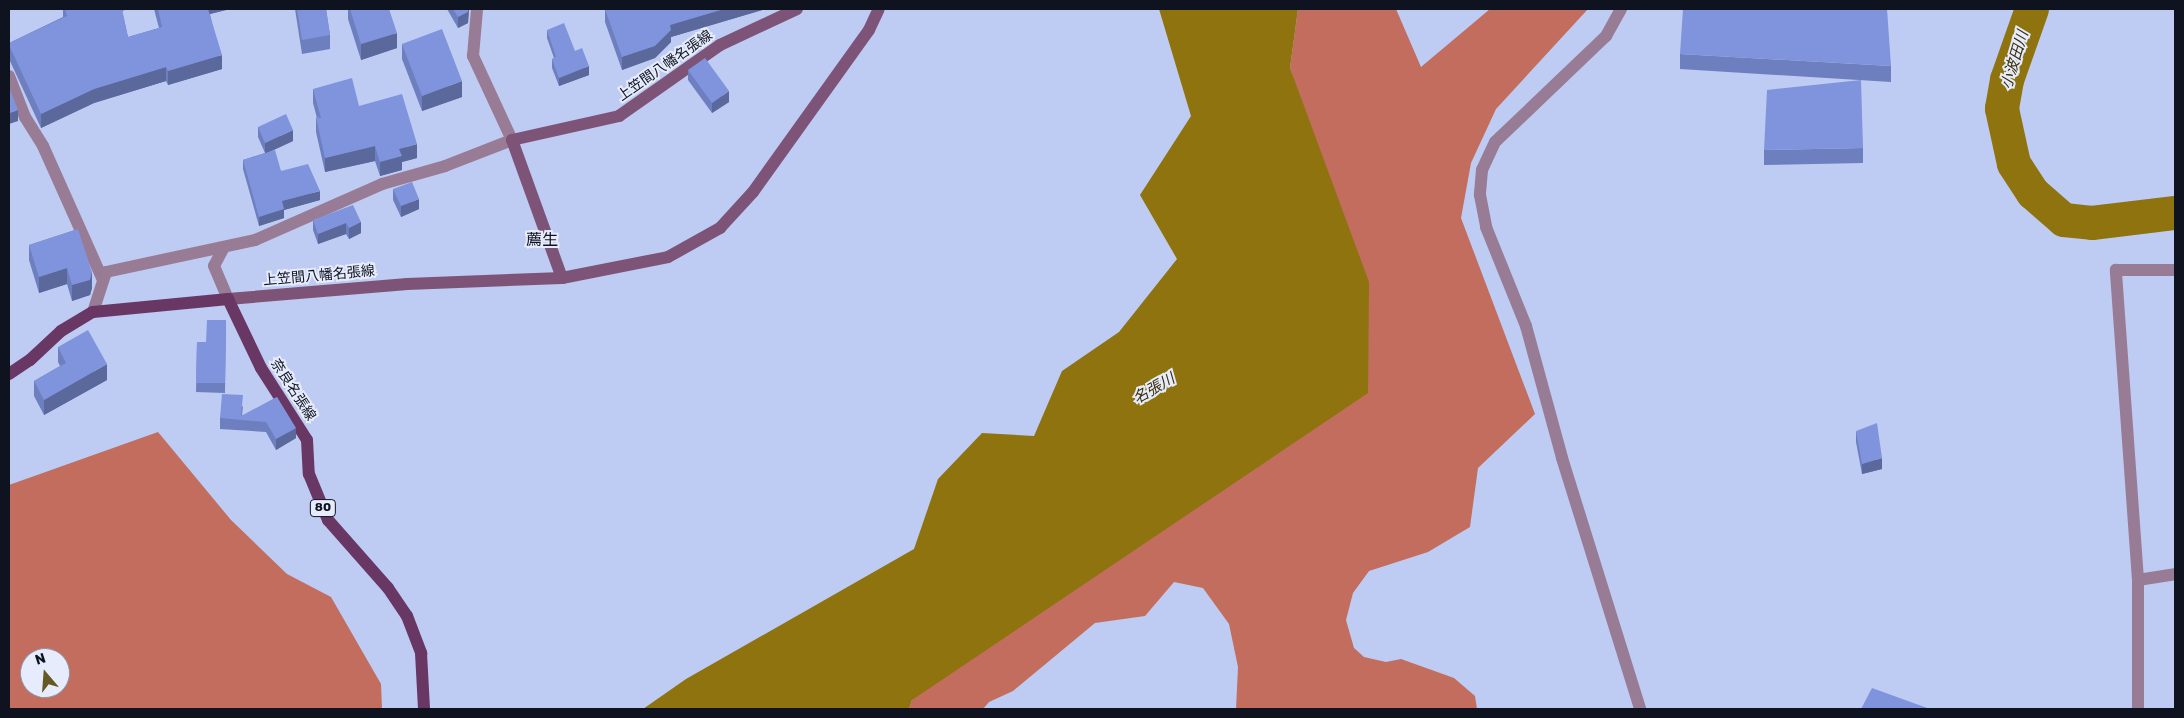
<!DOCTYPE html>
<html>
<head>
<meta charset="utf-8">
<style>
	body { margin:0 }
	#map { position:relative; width:2184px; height:718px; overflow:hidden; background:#becbf2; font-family:Rubik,"Noto Sans JP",sans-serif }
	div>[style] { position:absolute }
	.forest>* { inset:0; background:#c26d5e }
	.water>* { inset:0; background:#8e730f }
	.river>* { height:34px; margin:-17px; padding:0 17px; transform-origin:17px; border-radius:17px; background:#8e730f }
	.street>* { height:12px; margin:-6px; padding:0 6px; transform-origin:6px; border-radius:6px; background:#987b94 }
	.secondary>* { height:12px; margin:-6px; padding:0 6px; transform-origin:6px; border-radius:6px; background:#7d5478 }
	.primary>* { height:12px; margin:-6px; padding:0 6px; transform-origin:6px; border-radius:6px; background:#693764 }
	.wall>* { inset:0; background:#6e7fbf }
	.shaded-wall>* { inset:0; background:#5a689b }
	.building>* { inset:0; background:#8094de }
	span { translate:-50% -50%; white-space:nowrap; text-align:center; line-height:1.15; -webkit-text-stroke:4px #e7ecfc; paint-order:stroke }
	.shield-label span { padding:1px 4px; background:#e7ecfc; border:1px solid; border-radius:4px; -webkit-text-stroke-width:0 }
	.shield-label { font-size:12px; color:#0f1320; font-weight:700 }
	.street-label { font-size:14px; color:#0f1320 }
	.water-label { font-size:15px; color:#382c05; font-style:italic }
	.quarter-label { font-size:16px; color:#0f1320 }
	.frame { position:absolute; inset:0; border:10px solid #0f1320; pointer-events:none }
	.north { position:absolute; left:20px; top:648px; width:50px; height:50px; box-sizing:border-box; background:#e7ecfc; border:1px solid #9195a4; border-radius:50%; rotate:342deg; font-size:14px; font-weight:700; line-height:20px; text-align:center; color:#0f1320 }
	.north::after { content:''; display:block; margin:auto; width:18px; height:22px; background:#675725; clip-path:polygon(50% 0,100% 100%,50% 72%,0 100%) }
</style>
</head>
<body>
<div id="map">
	<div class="forest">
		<i style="clip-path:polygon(1298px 9px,1396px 9px,1421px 67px,1490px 9px,1588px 9px,1496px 109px,1471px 163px,1461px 218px,1535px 414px,1478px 468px,1470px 527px,1428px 552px,1369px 571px,1353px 593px,1346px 620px,1354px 648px,1364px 657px,1386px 662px,1401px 659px,1454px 678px,1475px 696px,1477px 709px,1236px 709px,1238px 667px,1229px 624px,1203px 588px,1174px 582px,1145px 616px,1095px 623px,1013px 691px,989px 702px,983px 709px,909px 709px,912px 700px,1302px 104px,1290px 68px)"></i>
		<i style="clip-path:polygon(evenodd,158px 432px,231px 520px,287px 574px,331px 597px,381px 684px,382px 709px,9px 709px,9px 485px,158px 432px,30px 658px,60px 658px,60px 688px,30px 688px,30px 658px)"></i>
	</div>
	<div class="water">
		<i style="clip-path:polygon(1159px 9px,1298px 9px,1290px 68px,1369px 282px,1368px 393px,912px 700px,909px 709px,643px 709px,686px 679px,914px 549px,938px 479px,982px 433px,1034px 436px,1062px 371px,1119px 332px,1177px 259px,1140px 195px,1191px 116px)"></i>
	</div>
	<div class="river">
		<i style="left:2032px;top:9px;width:75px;rotate:109.4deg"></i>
		<i style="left:2007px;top:80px;width:29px;rotate:100deg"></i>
		<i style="left:2002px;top:109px;width:56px;rotate:77.7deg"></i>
		<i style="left:2014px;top:164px;width:35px;rotate:57deg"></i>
		<i style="left:2033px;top:193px;width:41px;rotate:41.1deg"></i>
		<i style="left:2064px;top:220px;width:28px;rotate:6deg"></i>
		<i style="left:2092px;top:223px;width:84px;rotate:-6.9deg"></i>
	</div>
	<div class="street">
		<i style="left:1621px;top:9px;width:31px;rotate:119deg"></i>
		<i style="left:1606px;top:36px;width:153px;rotate:136.3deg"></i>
		<i style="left:1495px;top:142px;width:31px;rotate:115deg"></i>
		<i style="left:1482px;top:170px;width:25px;rotate:95deg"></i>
		<i style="left:1480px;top:195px;width:33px;rotate:79deg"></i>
		<i style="left:1486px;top:227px;width:107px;rotate:68deg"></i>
		<i style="left:1526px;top:326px;width:137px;rotate:74.7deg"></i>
		<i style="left:1562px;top:458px;width:263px;rotate:72.7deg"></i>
		<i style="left:9px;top:76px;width:44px;rotate:68.7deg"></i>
		<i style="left:25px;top:117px;width:34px;rotate:58deg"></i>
		<i style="left:43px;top:146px;width:145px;rotate:65.9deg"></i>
		<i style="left:223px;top:249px;width:19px;rotate:118deg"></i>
		<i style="left:214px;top:266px;width:36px;rotate:67deg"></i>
		<i style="left:93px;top:312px;width:42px;rotate:-72deg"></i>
		<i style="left:106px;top:272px;width:152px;rotate:-12.1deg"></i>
		<i style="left:255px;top:240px;width:139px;rotate:-23.8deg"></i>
		<i style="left:382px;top:184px;width:66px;rotate:-15.9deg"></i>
		<i style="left:445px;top:166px;width:72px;rotate:-21.2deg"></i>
		<i style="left:512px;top:140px;width:93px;rotate:-114.9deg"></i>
		<i style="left:473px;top:56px;width:47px;rotate:-85.1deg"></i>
		<i style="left:2138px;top:580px;width:37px;rotate:-9deg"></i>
		<i style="left:2138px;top:709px;width:129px;rotate:-90deg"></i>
		<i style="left:2138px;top:580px;width:311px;rotate:-94.1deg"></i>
		<i style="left:2116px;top:270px;width:59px"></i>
	</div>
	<div class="secondary">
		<i style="left:562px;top:278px;width:147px;rotate:-109.9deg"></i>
		<i style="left:512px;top:140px;width:110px;rotate:-12.6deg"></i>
		<i style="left:619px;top:116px;width:123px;rotate:-35.1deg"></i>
		<i style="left:720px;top:45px;width:85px;rotate:-25.1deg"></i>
		<i style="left:228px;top:299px;width:180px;rotate:-4.8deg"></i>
		<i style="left:407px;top:284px;width:155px;rotate:-2.2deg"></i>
		<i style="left:562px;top:278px;width:108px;rotate:-11.2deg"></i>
		<i style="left:668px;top:257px;width:60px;rotate:-29.1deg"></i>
		<i style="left:720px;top:228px;width:49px;rotate:-47.5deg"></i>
		<i style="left:753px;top:192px;width:199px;rotate:-54.4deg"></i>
		<i style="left:869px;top:30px;width:23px;rotate:-65deg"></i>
	</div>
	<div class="primary">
		<i style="left:9px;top:374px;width:25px;rotate:-34deg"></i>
		<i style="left:30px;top:360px;width:42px;rotate:-43.1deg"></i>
		<i style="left:61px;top:331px;width:37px;rotate:-31deg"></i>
		<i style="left:93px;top:312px;width:136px;rotate:-5.5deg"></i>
		<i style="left:228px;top:299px;width:76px;rotate:64.4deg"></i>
		<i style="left:261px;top:368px;width:85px;rotate:57.4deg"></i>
		<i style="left:307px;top:440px;width:34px;rotate:87deg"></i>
		<i style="left:309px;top:474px;width:50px;rotate:67.6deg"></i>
		<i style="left:328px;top:520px;width:91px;rotate:48.6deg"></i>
		<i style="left:388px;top:588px;width:34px;rotate:56deg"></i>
		<i style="left:407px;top:616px;width:40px;rotate:69deg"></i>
		<i style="left:421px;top:653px;width:56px;rotate:86.9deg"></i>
	</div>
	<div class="wall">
		<i style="clip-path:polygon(63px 9px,128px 9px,122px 11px,128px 37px,159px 28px,154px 9px,230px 9px,210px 14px,222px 69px,168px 85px,166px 81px,94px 103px,41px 128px,9px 59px,9px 43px,63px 17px)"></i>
		<i style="clip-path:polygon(295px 9px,326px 9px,330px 35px,330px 49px,302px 54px)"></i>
		<i style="clip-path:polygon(348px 9px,389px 9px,397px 48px,361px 60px,348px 19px)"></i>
		<i style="clip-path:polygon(447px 9px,469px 9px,468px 23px,458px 28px)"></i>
		<i style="clip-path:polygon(605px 9px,766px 9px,671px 37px,671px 42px,655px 58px,622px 70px,605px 22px)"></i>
		<i style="clip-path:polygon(547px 30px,575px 51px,589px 75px,559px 86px,552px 68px,552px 59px,554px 58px,547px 38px)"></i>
		<i style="clip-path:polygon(402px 44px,462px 97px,422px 111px,402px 59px)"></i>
		<i style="clip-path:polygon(1680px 54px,1891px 66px,1891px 82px,1680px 69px)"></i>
		<i style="clip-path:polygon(688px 70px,729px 102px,712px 113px,688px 80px)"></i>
		<i style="clip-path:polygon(313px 89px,359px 106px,417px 158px,402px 162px,402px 170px,380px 176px,375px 161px,325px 172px,316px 132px,316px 117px,317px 118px,313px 103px)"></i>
		<i style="clip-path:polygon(258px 127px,293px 141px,267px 153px,281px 171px,320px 200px,284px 210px,284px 218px,259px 226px,243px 169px,243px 160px,265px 153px,258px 137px)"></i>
		<i style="clip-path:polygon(1863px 148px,1863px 163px,1764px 165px,1764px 150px)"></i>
		<i style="clip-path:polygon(393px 189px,419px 209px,401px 217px,393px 200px)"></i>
		<i style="clip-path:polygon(313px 220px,361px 222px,361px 233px,349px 239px,346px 234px,318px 244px,313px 230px)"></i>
		<i style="clip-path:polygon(78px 229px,92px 288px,90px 295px,72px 301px,67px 284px,39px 293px,29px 260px,29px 245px)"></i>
		<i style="clip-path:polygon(226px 320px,225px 393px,196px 392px,197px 342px,206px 342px)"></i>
		<i style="clip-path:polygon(58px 347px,107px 380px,44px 415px,34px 396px,34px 381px,60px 366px,58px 362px)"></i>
		<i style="clip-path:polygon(277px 397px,296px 438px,276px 450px,266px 432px,220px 429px,220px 418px,243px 406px,242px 416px)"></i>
		<i style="clip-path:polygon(1856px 431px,1882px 469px,1862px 474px,1856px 442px)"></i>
	</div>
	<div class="shaded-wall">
		<i style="clip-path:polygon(206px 9px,230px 9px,206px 15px)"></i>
		<i style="clip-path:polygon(468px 9px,469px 9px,468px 23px,458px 28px,458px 17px)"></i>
		<i style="clip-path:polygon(724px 9px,766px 9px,671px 37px,671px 42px,655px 58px,622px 70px,622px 57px,670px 25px)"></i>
		<i style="clip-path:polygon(397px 33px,397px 48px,361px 60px,361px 44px)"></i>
		<i style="clip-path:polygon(222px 55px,222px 69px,168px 85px,168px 71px)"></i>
		<i style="clip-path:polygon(589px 66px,589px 75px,559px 86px,559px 78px)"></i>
		<i style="clip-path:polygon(166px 67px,166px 81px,94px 103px,41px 128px,41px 114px,94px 89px)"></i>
		<i style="clip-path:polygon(462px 81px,462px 97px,422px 111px,422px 96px)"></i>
		<i style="clip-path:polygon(729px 91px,729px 102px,712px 113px,712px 103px)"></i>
		<i style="clip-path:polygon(18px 110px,18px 121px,9px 124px,9px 113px)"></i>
		<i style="clip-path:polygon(293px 130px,293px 141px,265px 154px,265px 143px)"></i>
		<i style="clip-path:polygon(417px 144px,417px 158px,402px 162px,402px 170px,380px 176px,380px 162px,399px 149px)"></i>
		<i style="clip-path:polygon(375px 146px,375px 161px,325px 172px,325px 158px)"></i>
		<i style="clip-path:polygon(320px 191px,320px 200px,284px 210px,284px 218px,259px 226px,259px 217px,282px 201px)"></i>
		<i style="clip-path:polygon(419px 199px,419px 209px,401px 217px,401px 206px)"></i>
		<i style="clip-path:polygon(361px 222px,361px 233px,349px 239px,349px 228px)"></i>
		<i style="clip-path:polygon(346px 223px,346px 234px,318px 244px,318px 234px)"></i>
		<i style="clip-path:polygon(67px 268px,67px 284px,39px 293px,39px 277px)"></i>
		<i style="clip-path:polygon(92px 272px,92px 288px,90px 295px,72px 301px,72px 285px)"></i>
		<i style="clip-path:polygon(107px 364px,107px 380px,44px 415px,44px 400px)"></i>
		<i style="clip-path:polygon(296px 428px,296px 438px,276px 450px,276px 439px)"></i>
		<i style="clip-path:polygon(1882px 458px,1882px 469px,1862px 474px,1862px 464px)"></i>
	</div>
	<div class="building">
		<i style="clip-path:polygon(65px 9px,122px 9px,128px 37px,162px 27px,158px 9px,208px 9px,222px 55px,168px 71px,166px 67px,94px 89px,41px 114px,9px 45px,9px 43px,67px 16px)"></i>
		<i style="clip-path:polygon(297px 9px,326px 9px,330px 35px,302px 40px)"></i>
		<i style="clip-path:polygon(350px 9px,389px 9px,397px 33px,361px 44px)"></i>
		<i style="clip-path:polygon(453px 9px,468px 9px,468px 12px,458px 17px)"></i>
		<i style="clip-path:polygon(605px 9px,724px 9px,670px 25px,671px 30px,655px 46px,622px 57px)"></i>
		<i style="clip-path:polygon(1683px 9px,1887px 9px,1891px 66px,1680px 54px)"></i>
		<i style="clip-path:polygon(564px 23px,575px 51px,582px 48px,589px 66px,559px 78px,552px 59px,556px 57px,547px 30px)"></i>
		<i style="clip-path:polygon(442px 29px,462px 81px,422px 96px,402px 44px)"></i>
		<i style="clip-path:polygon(705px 58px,729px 91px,712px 103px,688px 70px)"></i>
		<i style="clip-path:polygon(352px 78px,359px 106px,402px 94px,417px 144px,399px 149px,402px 156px,380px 162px,375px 146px,325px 158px,316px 117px,321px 118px,313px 89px)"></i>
		<i style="clip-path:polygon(1861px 80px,1863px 148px,1764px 150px,1767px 90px)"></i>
		<i style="clip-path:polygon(9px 87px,18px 110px,9px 113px)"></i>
		<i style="clip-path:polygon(286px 114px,293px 130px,265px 143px,258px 127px)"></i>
		<i style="clip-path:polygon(275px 150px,281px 171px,308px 164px,320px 191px,282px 201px,284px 209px,259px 217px,243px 160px)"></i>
		<i style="clip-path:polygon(412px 182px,419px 199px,401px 206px,393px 189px)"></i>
		<i style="clip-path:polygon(353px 205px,361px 222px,349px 228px,346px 223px,318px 234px,313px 220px)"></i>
		<i style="clip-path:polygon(78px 229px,92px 272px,90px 280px,72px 285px,67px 268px,39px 277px,29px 245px)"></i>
		<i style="clip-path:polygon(207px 320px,226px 320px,225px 383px,196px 383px,197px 342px,206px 342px)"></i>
		<i style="clip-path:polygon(88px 330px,107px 364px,44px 400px,34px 381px,66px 363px,58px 347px)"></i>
		<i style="clip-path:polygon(222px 394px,243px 395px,241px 416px,277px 397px,296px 428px,276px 439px,266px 422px,220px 418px)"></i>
		<i style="clip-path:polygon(1877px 423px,1882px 458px,1862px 464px,1856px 431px)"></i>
		<i style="clip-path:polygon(1872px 688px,1930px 709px,1861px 709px)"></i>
	</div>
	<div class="shield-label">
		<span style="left:323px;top:508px">80</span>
	</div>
	<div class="street-label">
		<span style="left:665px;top:66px;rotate:-35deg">上笠間八幡名張線</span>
		<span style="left:319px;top:276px;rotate:-5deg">上笠間八幡名張線</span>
		<span style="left:293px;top:390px;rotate:57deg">奈良名張線</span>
	</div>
	<div class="water-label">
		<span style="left:2015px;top:60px;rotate:-73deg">小波田川</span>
		<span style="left:1154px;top:389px;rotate:-30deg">名張川</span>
	</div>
	<div class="quarter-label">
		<span style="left:542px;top:240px">薦生</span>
	</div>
	<div class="frame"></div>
	<div class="north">N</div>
</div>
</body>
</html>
